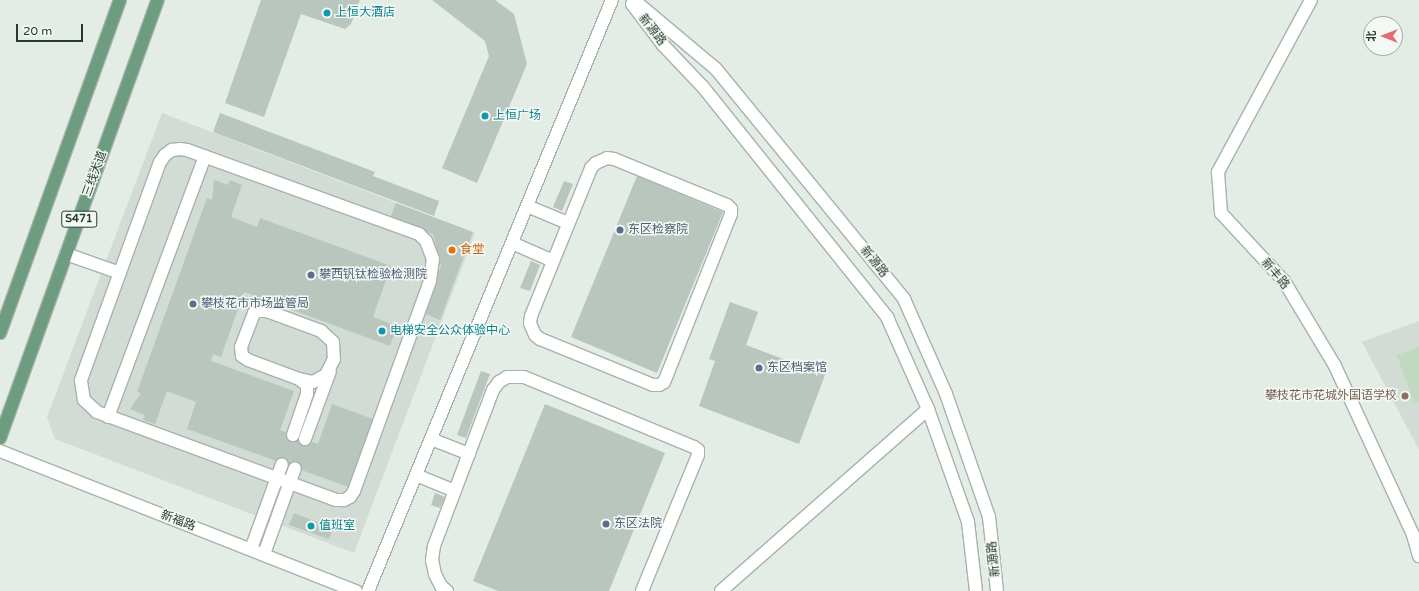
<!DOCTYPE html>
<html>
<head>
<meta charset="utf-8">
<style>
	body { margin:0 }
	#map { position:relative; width:1419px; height:591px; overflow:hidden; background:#e3ece5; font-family:"Varela Round","Noto Sans SC",sans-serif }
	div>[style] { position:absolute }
	.built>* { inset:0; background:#d2dbd4 }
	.green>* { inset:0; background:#c0dabf }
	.building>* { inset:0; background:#b9c6be }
	.roads { filter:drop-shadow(1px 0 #a6b3aa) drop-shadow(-1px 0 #a6b3aa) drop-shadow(0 1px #a6b3aa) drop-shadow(0 -1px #a6b3aa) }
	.lane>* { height:12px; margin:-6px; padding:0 6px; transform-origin:6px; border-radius:6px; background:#fff }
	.street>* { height:12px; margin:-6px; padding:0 6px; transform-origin:6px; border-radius:6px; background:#fff }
	.secondary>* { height:12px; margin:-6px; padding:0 6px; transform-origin:6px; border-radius:6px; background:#fff }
	.primary>* { height:12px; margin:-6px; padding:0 6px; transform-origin:6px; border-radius:6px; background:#6d9c81 }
	.dots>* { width:11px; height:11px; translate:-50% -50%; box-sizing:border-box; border:2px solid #f4f8f5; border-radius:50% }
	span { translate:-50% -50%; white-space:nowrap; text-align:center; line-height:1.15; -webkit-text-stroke:3px #f4f8f5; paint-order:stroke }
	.shield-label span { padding:1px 3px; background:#f4f8f5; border:1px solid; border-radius:3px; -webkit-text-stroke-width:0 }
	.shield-label { font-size:11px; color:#253b2e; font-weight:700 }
	.culture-label { font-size:12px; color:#0d838f }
	.left { translate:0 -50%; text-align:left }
	.street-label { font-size:12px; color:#253b2e }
	.service-label { font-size:12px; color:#4e5e75 }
	.food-label { font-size:12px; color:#c56008 }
	.education-label { font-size:12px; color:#785e54 }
	.right { translate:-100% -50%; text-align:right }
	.north { position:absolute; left:1363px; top:16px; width:40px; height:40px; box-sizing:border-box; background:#f4f8f5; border:1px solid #a1aca5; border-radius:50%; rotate:270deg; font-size:11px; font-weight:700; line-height:16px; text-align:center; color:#253b2e }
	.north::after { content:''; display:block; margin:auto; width:14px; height:18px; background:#e36a71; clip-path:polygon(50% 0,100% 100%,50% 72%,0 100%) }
	.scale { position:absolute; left:16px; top:24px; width:67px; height:18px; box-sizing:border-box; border:2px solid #253b2e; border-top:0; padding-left:5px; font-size:12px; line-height:14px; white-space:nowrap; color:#253b2e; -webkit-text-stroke:3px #f4f8f5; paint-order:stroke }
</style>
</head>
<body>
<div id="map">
	<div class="built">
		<i style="clip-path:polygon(162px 113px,475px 233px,354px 553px,55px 439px,47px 417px)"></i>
		<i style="clip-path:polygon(1419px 321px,1419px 450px,1362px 342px)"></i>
	</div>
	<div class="green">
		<i style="clip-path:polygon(1419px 347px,1419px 402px,1414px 404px,1397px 355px)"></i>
	</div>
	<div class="building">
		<i style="clip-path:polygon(261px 0,360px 0,351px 24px,345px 29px,301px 14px,264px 117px,225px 103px)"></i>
		<i style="clip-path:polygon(432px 0,495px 0,514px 14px,527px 64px,477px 183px,442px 168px,489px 56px,485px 41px)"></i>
		<i style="clip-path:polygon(220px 113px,375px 172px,373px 176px,439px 201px,434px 216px,213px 132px)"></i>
		<i style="clip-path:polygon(637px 176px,723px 212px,657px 373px,571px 337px)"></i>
		<i style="clip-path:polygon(214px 180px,228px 185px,230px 180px,242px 185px,231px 217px,257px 227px,260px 218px,391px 266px,373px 317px,397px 326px,390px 346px,244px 292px,221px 357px,213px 354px,211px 361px,294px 391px,280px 430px,318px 444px,332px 404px,373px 419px,349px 487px,187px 429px,196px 402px,167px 391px,155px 424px,143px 420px,145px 415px,130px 409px,141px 393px,137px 392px,207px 198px,212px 200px)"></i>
		<i style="clip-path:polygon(564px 181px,573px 184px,562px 211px,553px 207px)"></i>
		<i style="clip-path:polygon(396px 203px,473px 232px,440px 320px,423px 313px,441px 266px,433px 234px,390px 218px)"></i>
		<i style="clip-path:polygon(531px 261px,540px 265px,530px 291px,520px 288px)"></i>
		<i style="clip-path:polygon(730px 302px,758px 312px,746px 345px,825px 375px,799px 444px,699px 406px,715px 361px,709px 359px)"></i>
		<i style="clip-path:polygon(481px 371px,490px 374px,466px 438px,457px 435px)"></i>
		<i style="clip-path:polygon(545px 404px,665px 453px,609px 591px,498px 591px,473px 581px)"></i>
		<i style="clip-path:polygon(435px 493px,445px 497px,440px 508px,431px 505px)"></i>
		<i style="clip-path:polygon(294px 513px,333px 528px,329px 539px,289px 525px)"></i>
	</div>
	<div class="roads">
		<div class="lane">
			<i style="left:180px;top:149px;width:7px;rotate:8deg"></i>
			<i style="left:187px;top:150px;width:247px;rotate:19.9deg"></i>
			<i style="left:419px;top:234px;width:10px;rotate:45deg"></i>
			<i style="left:426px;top:241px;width:19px;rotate:69deg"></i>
			<i style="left:433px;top:259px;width:22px;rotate:98deg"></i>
			<i style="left:430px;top:281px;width:223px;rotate:109.9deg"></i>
			<i style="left:354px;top:491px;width:7px;rotate:124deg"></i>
			<i style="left:350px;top:497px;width:7px;rotate:153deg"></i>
			<i style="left:344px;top:500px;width:8px;rotate:180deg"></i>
			<i style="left:336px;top:500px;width:255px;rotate:-159.8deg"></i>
			<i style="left:97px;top:412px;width:18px;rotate:-137deg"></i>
			<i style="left:84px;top:400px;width:20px;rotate:-99deg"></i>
			<i style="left:81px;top:380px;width:232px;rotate:-70.1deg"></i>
			<i style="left:160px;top:162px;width:9px;rotate:-54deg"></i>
			<i style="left:165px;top:155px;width:9px;rotate:-36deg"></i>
			<i style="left:172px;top:150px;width:8px;rotate:-7deg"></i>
			<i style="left:607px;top:158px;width:7px;rotate:8deg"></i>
			<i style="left:614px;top:159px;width:122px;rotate:22.2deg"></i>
			<i style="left:727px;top:205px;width:6px;rotate:45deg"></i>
			<i style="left:731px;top:209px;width:5px;rotate:90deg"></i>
			<i style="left:731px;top:214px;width:181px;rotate:111.7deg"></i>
			<i style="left:664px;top:382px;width:6px;rotate:149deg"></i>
			<i style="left:659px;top:385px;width:6px;rotate:180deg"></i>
			<i style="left:653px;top:385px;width:122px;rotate:-157.8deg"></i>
			<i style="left:540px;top:339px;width:6px;rotate:-141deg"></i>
			<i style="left:535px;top:335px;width:13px;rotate:-113deg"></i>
			<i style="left:530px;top:323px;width:7px;rotate:-82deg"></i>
			<i style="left:531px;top:316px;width:160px;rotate:-67.9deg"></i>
			<i style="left:591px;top:168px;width:7px;rotate:-45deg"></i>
			<i style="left:596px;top:163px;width:12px;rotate:-24deg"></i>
			<i style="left:527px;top:206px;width:44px;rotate:22.5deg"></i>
			<i style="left:512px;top:243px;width:45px;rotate:23.7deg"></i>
			<i style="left:66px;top:254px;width:57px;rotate:19.4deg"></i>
			<i style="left:108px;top:417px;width:278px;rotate:-69.6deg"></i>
			<i style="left:293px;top:435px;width:43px;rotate:-71.1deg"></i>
			<i style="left:307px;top:394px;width:9px;rotate:-90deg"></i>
			<i style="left:307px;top:385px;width:10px;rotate:-143deg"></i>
			<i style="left:299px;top:379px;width:54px;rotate:-159.6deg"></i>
			<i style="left:248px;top:360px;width:7px;rotate:-146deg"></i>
			<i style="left:242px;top:356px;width:9px;rotate:-96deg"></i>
			<i style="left:241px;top:347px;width:36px;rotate:-69deg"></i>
			<i style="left:254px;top:313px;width:4px;rotate:-34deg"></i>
			<i style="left:257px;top:311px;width:10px"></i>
			<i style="left:267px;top:311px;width:58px;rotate:20.3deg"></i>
			<i style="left:321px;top:331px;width:16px;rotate:43deg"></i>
			<i style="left:333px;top:342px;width:17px;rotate:87deg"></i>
			<i style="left:334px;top:359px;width:18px;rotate:117deg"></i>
			<i style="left:326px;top:375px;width:15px;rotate:152deg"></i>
			<i style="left:313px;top:382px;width:14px;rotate:-168deg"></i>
			<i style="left:305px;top:439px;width:72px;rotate:-69.8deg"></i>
			<i style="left:431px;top:439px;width:41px;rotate:21.5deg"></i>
			<i style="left:416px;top:475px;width:42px;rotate:22.3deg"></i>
			<i style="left:251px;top:549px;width:90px;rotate:-70deg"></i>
			<i style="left:264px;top:554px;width:91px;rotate:-70.2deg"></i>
			<i style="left:447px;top:591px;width:8px;rotate:-140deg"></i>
			<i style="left:441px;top:586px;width:13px;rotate:-117deg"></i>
			<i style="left:435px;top:574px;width:14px;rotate:-102deg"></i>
			<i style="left:432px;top:560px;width:14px;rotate:-82deg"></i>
			<i style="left:434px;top:546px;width:167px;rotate:-69.3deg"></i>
			<i style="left:493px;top:390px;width:10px;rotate:-53deg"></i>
			<i style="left:499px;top:382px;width:9px;rotate:-32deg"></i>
			<i style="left:507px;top:377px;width:17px"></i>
			<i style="left:524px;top:377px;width:184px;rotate:22.4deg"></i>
			<i style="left:694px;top:447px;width:5px;rotate:37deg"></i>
			<i style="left:698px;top:450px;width:5px;rotate:90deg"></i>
			<i style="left:698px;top:455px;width:147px;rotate:112.4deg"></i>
		</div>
		<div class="street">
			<i style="left:721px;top:591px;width:276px;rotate:-41.3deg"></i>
		</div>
		<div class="secondary">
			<i style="left:634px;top:0;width:107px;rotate:40.1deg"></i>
			<i style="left:716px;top:69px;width:297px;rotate:50.7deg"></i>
			<i style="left:904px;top:299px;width:104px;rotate:66.1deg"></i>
			<i style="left:946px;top:394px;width:130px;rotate:70.7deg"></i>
			<i style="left:989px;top:517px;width:74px;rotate:83.8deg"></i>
			<i style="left:1311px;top:0;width:196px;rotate:118.4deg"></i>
			<i style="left:1218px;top:172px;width:41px;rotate:85.8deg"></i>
			<i style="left:1221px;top:213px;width:93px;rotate:47.2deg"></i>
			<i style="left:1284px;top:281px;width:99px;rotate:59deg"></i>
			<i style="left:1335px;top:366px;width:186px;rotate:65.2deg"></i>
			<i style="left:1413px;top:535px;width:22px;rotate:74deg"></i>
			<i style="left:632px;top:4px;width:51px;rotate:52.9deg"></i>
			<i style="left:663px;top:45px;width:58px;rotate:46.4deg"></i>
			<i style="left:703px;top:87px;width:295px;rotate:51.3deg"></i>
			<i style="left:887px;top:317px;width:101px;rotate:66deg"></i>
			<i style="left:928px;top:409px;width:120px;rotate:70.5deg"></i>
			<i style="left:968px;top:522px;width:69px;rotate:83.4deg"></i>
			<i style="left:0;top:451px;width:383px;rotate:21.5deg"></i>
			<i style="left:368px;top:591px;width:639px;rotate:-67.57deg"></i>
		</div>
		<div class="primary">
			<i style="left:0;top:333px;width:354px;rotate:-70.2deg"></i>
			<i style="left:0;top:438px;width:466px;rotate:-70.2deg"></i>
		</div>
	</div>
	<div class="dots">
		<i style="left:327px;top:13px;background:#0f9aa8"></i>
		<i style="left:485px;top:116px;background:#0f9aa8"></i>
		<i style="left:620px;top:230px;background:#5c6f8a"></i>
		<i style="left:452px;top:250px;background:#e8710a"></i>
		<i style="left:311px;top:275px;background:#5c6f8a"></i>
		<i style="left:193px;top:304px;background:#5c6f8a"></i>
		<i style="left:382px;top:331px;background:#0f9aa8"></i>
		<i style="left:759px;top:368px;background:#5c6f8a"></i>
		<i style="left:1405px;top:396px;background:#8d6e63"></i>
		<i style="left:606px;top:524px;background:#5c6f8a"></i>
		<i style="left:311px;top:526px;background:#0f9aa8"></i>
	</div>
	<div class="shield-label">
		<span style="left:79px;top:219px">S471</span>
	</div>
	<div class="culture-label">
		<span class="left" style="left:335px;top:13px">上恒大酒店</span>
		<span class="left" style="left:493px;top:116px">上恒广场</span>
		<span class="left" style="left:390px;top:331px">电梯安全公众体验中心</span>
		<span class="left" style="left:319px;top:526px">值班室</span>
	</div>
	<div class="street-label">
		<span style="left:652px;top:30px;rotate:52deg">新源路</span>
		<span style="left:95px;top:174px;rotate:-70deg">三线大道</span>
		<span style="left:874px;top:262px;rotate:51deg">新源路</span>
		<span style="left:1275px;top:274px;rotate:50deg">新丰路</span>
		<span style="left:178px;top:521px;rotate:21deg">新福路</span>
		<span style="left:994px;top:559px;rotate:-96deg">新源路</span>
	</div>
	<div class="service-label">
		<span class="left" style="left:628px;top:230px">东区检察院</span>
		<span class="left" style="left:319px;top:275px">攀西钒钛检验检测院</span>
		<span class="left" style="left:201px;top:304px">攀枝花市市场监管局</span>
		<span class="left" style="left:767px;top:368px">东区档案馆</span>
		<span class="left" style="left:614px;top:524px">东区法院</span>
	</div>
	<div class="food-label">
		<span class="left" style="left:460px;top:250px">食堂</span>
	</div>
	<div class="education-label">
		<span class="right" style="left:1397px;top:396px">攀枝花市花城外国语学校</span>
	</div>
	<div class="north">北</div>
	<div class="scale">20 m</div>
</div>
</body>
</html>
